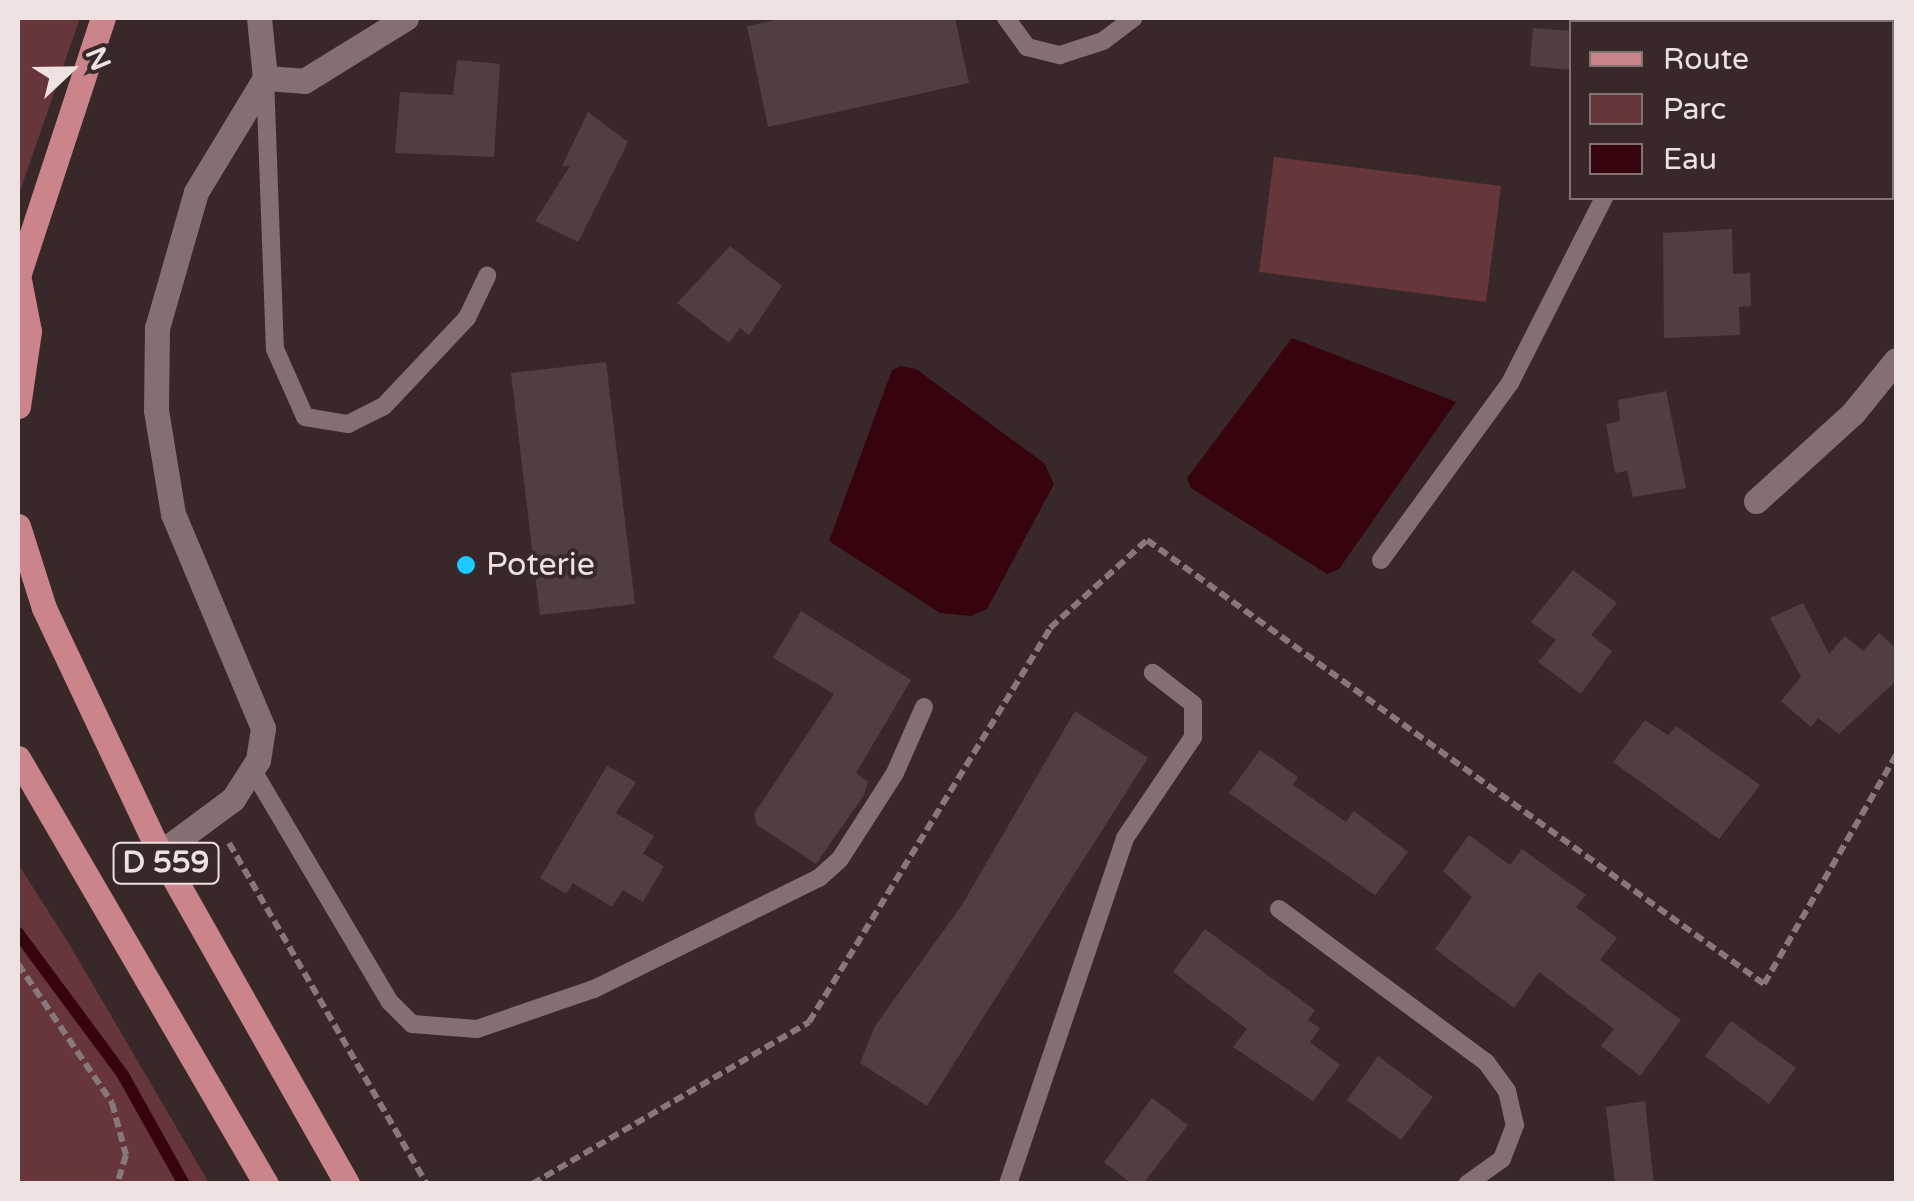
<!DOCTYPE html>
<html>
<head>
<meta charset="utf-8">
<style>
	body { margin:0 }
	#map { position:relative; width:1914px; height:1201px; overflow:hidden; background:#392829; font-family:"Varela Round",sans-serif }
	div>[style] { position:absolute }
	.green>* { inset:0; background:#66363a }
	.water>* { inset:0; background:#37040e }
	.stream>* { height:12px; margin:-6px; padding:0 6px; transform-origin:6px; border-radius:6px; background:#37040e }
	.building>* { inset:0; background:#513f3f }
	.path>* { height:6px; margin-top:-3px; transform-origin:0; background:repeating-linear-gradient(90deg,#877879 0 10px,transparent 0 15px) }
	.service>* { height:18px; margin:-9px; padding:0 9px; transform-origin:9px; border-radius:9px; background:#857071 }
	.minor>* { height:25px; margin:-12.5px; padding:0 12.5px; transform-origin:12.5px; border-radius:12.5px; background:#857071 }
	.primary>* { height:25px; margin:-12.5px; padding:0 12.5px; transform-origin:12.5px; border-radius:12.5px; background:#cb848a }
	.dots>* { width:28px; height:28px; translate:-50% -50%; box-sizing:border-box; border:5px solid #392829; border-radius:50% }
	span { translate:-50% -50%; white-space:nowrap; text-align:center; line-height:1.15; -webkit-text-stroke:8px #392829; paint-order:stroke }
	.shield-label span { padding:2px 8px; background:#392829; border:2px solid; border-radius:8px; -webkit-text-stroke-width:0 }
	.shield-label { font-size:30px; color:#ede1e1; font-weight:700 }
	.poi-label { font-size:32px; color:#ede1e1 }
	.left { translate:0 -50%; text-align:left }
	.frame { position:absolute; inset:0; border:20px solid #ede1e1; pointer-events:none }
	.legend { position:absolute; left:1569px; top:20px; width:325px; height:180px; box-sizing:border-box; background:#392829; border:2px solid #817273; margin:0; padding:12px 18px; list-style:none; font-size:30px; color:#ede1e1 }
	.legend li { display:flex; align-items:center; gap:20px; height:50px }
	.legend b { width:50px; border:2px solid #817273 }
	.north { position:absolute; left:20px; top:20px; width:100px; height:100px; -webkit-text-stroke:8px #392829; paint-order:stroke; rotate:68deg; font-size:28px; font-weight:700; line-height:40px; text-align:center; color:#ede1e1 }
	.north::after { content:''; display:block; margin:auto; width:35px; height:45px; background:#ede1e1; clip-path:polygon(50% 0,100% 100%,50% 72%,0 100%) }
</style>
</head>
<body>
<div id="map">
	<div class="green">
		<i style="clip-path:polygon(18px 18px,80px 18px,18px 197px)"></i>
		<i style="clip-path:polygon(1274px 157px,1501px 186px,1486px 302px,1259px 272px)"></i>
		<i style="clip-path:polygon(18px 864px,68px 942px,209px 1183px,18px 1183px)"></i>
	</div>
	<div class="water">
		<i style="clip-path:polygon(1292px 338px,1456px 402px,1339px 569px,1327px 574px,1191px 488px,1187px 478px)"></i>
		<i style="clip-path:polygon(901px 366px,916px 369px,1044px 463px,1054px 484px,987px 609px,971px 616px,940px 613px,829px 541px,892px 370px)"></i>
	</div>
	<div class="stream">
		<i style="left:18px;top:933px;width:177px;rotate:53.5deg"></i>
		<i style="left:123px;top:1075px;width:125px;rotate:60.8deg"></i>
	</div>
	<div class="building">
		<i style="clip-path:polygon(785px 18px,955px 18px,969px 83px,768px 127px,747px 26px)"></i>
		<i style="clip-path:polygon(1533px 28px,1572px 31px,1572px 70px,1530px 66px)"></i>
		<i style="clip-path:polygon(457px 60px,500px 64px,494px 157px,395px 153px,400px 92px,453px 95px)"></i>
		<i style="clip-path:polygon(588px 112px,628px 142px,578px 242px,535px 221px,570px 166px,562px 166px)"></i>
		<i style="clip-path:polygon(1732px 229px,1733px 274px,1750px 273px,1751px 306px,1739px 307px,1740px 335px,1664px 338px,1663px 233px)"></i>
		<i style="clip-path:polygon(730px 246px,782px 286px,749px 335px,740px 328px,729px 343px,677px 303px)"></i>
		<i style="clip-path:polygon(606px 362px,635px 604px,540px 615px,511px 373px)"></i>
		<i style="clip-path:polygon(1666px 391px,1686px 488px,1633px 497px,1627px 471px,1615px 473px,1606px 424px,1620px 421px,1618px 400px)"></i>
		<i style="clip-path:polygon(1573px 570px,1617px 603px,1591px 635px,1612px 651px,1581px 694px,1538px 662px,1556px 640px,1531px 622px)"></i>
		<i style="clip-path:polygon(1803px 603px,1829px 654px,1845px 636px,1863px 651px,1879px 633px,1896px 648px,1896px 681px,1839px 734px,1818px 718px,1811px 727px,1781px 701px,1801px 677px,1770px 618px)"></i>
		<i style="clip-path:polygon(801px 611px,911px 680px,856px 773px,868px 782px,864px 795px,816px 864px,757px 825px,754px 814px,834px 694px,773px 658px)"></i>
		<i style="clip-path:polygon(1075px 711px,1148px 758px,927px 1106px,860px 1063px,875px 1026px,962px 905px)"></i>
		<i style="clip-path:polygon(1645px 720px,1668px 735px,1676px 726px,1760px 785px,1719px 839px,1613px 762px)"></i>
		<i style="clip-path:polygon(1260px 750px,1298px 777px,1293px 785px,1346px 822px,1354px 811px,1408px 852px,1375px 895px,1229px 793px)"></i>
		<i style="clip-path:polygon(607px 766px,636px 782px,616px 813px,654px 836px,643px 854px,664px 866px,643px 902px,623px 890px,612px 907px,573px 883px,566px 894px,540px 878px)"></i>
		<i style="clip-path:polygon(1469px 835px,1510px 865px,1522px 849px,1586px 895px,1576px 907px,1617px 938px,1600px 960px,1681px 1020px,1640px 1076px,1601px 1046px,1614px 1029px,1539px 972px,1514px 1008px,1435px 949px,1472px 897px,1443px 871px)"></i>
		<i style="clip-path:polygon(1205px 929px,1315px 1010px,1308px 1020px,1320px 1028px,1310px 1042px,1340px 1065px,1313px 1101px,1233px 1047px,1247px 1029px,1173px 972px)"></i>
		<i style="clip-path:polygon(1731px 1021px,1796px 1068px,1769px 1104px,1705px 1056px)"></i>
		<i style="clip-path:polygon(1378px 1056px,1433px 1097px,1401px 1140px,1347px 1100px)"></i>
		<i style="clip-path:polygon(1152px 1098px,1188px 1125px,1143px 1184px,1132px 1184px,1104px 1162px)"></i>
		<i style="clip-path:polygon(1645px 1101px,1654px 1184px,1615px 1184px,1606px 1107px)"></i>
	</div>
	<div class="path">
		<i style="left:229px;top:843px;width:394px;rotate:59.9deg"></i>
		<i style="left:18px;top:964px;width:168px;rotate:55.9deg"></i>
		<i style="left:112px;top:1103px;width:54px;rotate:74.9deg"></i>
		<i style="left:126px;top:1155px;width:30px;rotate:107deg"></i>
		<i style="left:532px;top:1184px;width:321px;rotate:-30.3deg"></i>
		<i style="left:809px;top:1022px;width:462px;rotate:-58.5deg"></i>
		<i style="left:1050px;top:628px;width:131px;rotate:-42.2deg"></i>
		<i style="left:1147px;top:540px;width:760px;rotate:35.74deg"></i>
		<i style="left:1764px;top:984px;width:264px;rotate:-60deg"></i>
	</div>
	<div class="service">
		<i style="left:1006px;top:18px;width:36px;rotate:54deg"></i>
		<i style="left:1027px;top:47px;width:34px;rotate:14deg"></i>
		<i style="left:1060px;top:55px;width:45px;rotate:-18deg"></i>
		<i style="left:1103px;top:41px;width:38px;rotate:-37deg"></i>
		<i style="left:265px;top:78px;width:271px;rotate:87.9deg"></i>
		<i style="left:275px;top:349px;width:74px;rotate:66.2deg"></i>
		<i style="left:305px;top:417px;width:44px;rotate:9.2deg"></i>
		<i style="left:348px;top:424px;width:40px;rotate:-26.6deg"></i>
		<i style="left:384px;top:406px;width:121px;rotate:-46.7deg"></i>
		<i style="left:467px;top:318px;width:47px;rotate:-64.5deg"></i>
		<i style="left:1892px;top:110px;width:4px"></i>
		<i style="left:1381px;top:560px;width:219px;rotate:-53.9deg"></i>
		<i style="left:1510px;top:383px;width:208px;rotate:-63.1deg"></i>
		<i style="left:252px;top:769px;width:271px;rotate:59.4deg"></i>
		<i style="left:390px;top:1002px;width:31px;rotate:45deg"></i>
		<i style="left:412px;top:1024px;width:65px;rotate:4.4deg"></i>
		<i style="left:477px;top:1029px;width:124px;rotate:-18.9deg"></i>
		<i style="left:594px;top:989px;width:251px;rotate:-26.3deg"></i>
		<i style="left:819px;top:878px;width:28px;rotate:-42deg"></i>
		<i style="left:840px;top:859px;width:102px;rotate:-57.4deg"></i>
		<i style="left:895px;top:773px;width:72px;rotate:-66.3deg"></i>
		<i style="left:1279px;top:909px;width:257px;rotate:36.5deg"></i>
		<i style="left:1486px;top:1062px;width:36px;rotate:54deg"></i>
		<i style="left:1507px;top:1091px;width:35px;rotate:77deg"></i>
		<i style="left:1515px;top:1125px;width:36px;rotate:111deg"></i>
		<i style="left:1502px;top:1159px;width:43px;rotate:144.5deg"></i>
		<i style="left:1008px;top:1184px;width:365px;rotate:-71.3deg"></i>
		<i style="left:1125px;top:838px;width:122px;rotate:-56deg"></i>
		<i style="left:1193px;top:737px;width:33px;rotate:-90deg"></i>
		<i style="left:1193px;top:704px;width:51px;rotate:-142.2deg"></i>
	</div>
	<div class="minor">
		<i style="left:265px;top:78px;width:39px;rotate:4deg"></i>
		<i style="left:304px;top:81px;width:120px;rotate:-31.7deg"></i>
		<i style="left:1756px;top:501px;width:131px;rotate:-42.2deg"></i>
		<i style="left:1853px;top:413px;width:68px;rotate:-50.9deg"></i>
		<i style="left:160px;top:853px;width:91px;rotate:-36.5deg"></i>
		<i style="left:233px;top:799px;width:46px;rotate:-57.3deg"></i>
		<i style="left:258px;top:760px;width:32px;rotate:-81deg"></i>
		<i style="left:263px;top:728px;width:232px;rotate:-112.8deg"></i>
		<i style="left:173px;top:514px;width:105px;rotate:-99.3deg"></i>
		<i style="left:156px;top:410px;width:82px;rotate:-89.3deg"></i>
		<i style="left:157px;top:328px;width:141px;rotate:-74deg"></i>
		<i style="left:196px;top:192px;width:133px;rotate:-58.8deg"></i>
		<i style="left:265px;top:78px;width:60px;rotate:-95.7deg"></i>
	</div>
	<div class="primary">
		<i style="left:18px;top:275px;width:57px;rotate:78.9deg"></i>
		<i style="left:29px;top:331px;width:76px;rotate:98.3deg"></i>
		<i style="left:18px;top:276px;width:272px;rotate:-71.8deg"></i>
		<i style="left:18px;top:526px;width:86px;rotate:72.4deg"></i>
		<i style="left:44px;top:608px;width:271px;rotate:64.7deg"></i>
		<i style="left:160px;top:853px;width:380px;rotate:60.5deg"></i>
		<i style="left:18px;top:758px;width:493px;rotate:59.8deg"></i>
	</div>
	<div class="dots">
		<i style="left:466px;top:565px;background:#1ec9fd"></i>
	</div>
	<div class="shield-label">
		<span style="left:166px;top:863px">D 559</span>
	</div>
	<div class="poi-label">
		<span class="left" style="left:486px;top:565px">Poterie</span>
	</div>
	<div class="frame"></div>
	<ul class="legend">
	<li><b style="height:12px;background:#cb848a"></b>Route</li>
	<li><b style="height:28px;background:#66363a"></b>Parc</li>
	<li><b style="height:28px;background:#37040e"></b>Eau</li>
	</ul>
	<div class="north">N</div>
</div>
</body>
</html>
